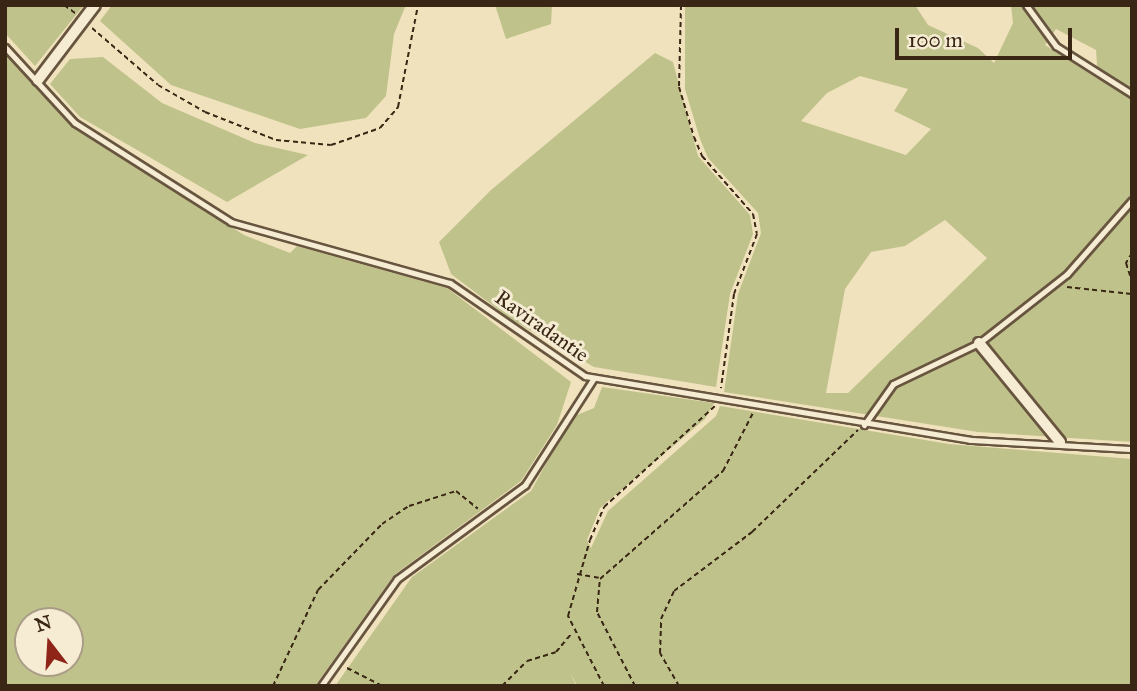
<!DOCTYPE html>
<html>
<head>
<meta charset="utf-8">
<style>
	body { margin:0 }
	#map { position:relative; width:1137px; height:691px; overflow:hidden; background:#f0e2bc; font-family:"IM FELL Great Primer",serif }
	div>[style] { position:absolute }
	.green>* { inset:0; background:#c0c28c }
	.path>* { height:2px; margin-top:-1px; transform-origin:0; background:repeating-linear-gradient(90deg,#3a2615 0 5px,transparent 0 8.5px) }
	.roads { filter:drop-shadow(2px 0 #68553f) drop-shadow(-2px 0 #68553f) drop-shadow(0 2px #68553f) drop-shadow(0 -2px #68553f) }
	.service>* { height:5px; margin:-2.5px; padding:0 2.5px; transform-origin:2.5px; border-radius:2.5px; background:#f5ecd3 }
	.minor>* { height:10px; margin:-5px; padding:0 5px; transform-origin:5px; border-radius:5px; background:#f5ecd3 }
	span { translate:-50% -50%; white-space:nowrap; text-align:center; line-height:1.15; -webkit-text-stroke:6px #f5ecd3; paint-order:stroke }
	.street-label { font-size:21px; color:#3a2615 }
	.frame { position:absolute; inset:0; border:7px solid #3a2615; pointer-events:none }
	.north { position:absolute; left:14px; top:607px; width:70px; height:70px; box-sizing:border-box; background:#f5ecd3; border:2px solid #aa9d87; border-radius:50%; rotate:343deg; font-size:19px; font-weight:700; line-height:28px; text-align:center; color:#3a2615 }
	.north::after { content:''; display:block; margin:auto; width:24px; height:32px; background:#8f2418; clip-path:polygon(50% 0,100% 100%,50% 72%,0 100%) }
	.scale { position:absolute; left:895px; top:28px; width:177px; height:32px; box-sizing:border-box; border:4px solid #3a2615; border-top:0; padding-left:9px; font-size:21px; line-height:24px; white-space:nowrap; color:#3a2615; -webkit-text-stroke:5px #f5ecd3; paint-order:stroke }
</style>
</head>
<body>
<div id="map">
	<div class="green">
		<i style="clip-path:polygon(5px 5px,84px 5px,35px 66px,5px 33px)"></i>
		<i style="clip-path:polygon(112px 5px,406px 5px,394px 34px,386px 96px,366px 118px,300px 129px,171px 85px,100px 21px)"></i>
		<i style="clip-path:polygon(495px 5px,552px 5px,551px 24px,506px 39px)"></i>
		<i style="clip-path:polygon(evenodd,685px 5px,915px 5px,928px 25px,978px 48px,994px 63px,1013px 23px,1011px 5px,1132px 5px,1132px 442px,978px 432px,724px 392px,738px 294px,761px 233px,758px 213px,708px 158px,700px 139px,685px 89px,685px 5px,1056px 29px,1096px 50px,1098px 79px,1045px 45px,1056px 29px,685px 5px,860px 76px,908px 89px,894px 111px,931px 129px,906px 155px,801px 121px,827px 93px,860px 76px,685px 5px,945px 220px,987px 258px,848px 393px,826px 393px,845px 289px,871px 252px,905px 246px,945px 220px)"></i>
		<i style="clip-path:polygon(655px 53px,673px 62px,698px 156px,750px 215px,753px 234px,730px 294px,716px 387px,594px 367px,512px 320px,451px 274px,439px 242px,491px 190px)"></i>
		<i style="clip-path:polygon(evenodd,5px 54px,72px 127px,244px 235px,290px 253px,297px 246px,447px 288px,571px 382px,557px 425px,521px 481px,394px 575px,315px 686px,5px 686px,5px 54px,28px 621px,70px 621px,70px 663px,28px 663px,28px 621px)"></i>
		<i style="clip-path:polygon(103px 57px,162px 103px,255px 143px,308px 155px,227px 202px,80px 117px,50px 84px,70px 59px)"></i>
		<i style="clip-path:polygon(602px 387px,714px 403px,705px 419px,600px 508px,587px 540px,591px 548px,608px 511px,716px 416px,720px 406px,949px 444px,1132px 459px,1132px 686px,577px 686px,570px 672px,576px 686px,335px 686px,412px 577px,531px 491px,572px 417px,594px 408px)"></i>
	</div>
	<div class="path">
		<i style="left:64px;top:5px;width:14px;rotate:36deg"></i>
		<i style="left:681px;top:5px;width:82px;rotate:91.4deg"></i>
		<i style="left:679px;top:87px;width:52px;rotate:73.3deg"></i>
		<i style="left:694px;top:137px;width:21px;rotate:67deg"></i>
		<i style="left:702px;top:156px;width:77px;rotate:48.7deg"></i>
		<i style="left:753px;top:214px;width:20px;rotate:79deg"></i>
		<i style="left:757px;top:234px;width:64px;rotate:111deg"></i>
		<i style="left:734px;top:294px;width:95px;rotate:97.9deg"></i>
		<i style="left:92px;top:28px;width:87px;rotate:40.8deg"></i>
		<i style="left:158px;top:85px;width:54px;rotate:29.9deg"></i>
		<i style="left:205px;top:112px;width:76px;rotate:21.5deg"></i>
		<i style="left:276px;top:140px;width:55px;rotate:5.2deg"></i>
		<i style="left:331px;top:145px;width:52px;rotate:-19.1deg"></i>
		<i style="left:380px;top:128px;width:28px;rotate:-49deg"></i>
		<i style="left:398px;top:107px;width:104px;rotate:-78.9deg"></i>
		<i style="left:1132px;top:253px;width:12px;rotate:121deg"></i>
		<i style="left:1126px;top:263px;width:20px;rotate:72deg"></i>
		<i style="left:1067px;top:287px;width:65px;rotate:6.1deg"></i>
		<i style="left:577px;top:574px;width:22px;rotate:10deg"></i>
		<i style="left:347px;top:668px;width:39px;rotate:27deg"></i>
		<i style="left:273px;top:686px;width:106px;rotate:-64.9deg"></i>
		<i style="left:318px;top:590px;width:92px;rotate:-45.9deg"></i>
		<i style="left:382px;top:524px;width:32px;rotate:-34deg"></i>
		<i style="left:409px;top:506px;width:49px;rotate:-17.7deg"></i>
		<i style="left:456px;top:491px;width:28px;rotate:39deg"></i>
		<i style="left:502px;top:686px;width:35px;rotate:-45deg"></i>
		<i style="left:527px;top:661px;width:30px;rotate:-17deg"></i>
		<i style="left:556px;top:652px;width:25px;rotate:-50deg"></i>
		<i style="left:604px;top:686px;width:79px;rotate:-117.2deg"></i>
		<i style="left:568px;top:616px;width:79px;rotate:-73.9deg"></i>
		<i style="left:590px;top:540px;width:36px;rotate:-67deg"></i>
		<i style="left:604px;top:507px;width:150px;rotate:-42.3deg"></i>
		<i style="left:635px;top:686px;width:83px;rotate:-117.2deg"></i>
		<i style="left:597px;top:612px;width:33px;rotate:-85deg"></i>
		<i style="left:600px;top:579px;width:164px;rotate:-41.3deg"></i>
		<i style="left:723px;top:471px;width:65px;rotate:-62.7deg"></i>
		<i style="left:679px;top:686px;width:38px;rotate:-120deg"></i>
		<i style="left:660px;top:653px;width:34px;rotate:-88deg"></i>
		<i style="left:661px;top:619px;width:31px;rotate:-65deg"></i>
		<i style="left:674px;top:591px;width:98px;rotate:-37.1deg"></i>
		<i style="left:752px;top:532px;width:147px;rotate:-43.9deg"></i>
	</div>
	<div class="roads">
		<div class="service">
			<i style="left:1026px;top:5px;width:51px;rotate:53.8deg"></i>
			<i style="left:1056px;top:46px;width:90px;rotate:32.3deg"></i>
			<i style="left:5px;top:47px;width:103px;rotate:47.4deg"></i>
			<i style="left:75px;top:123px;width:185px;rotate:32.4deg"></i>
			<i style="left:231px;top:222px;width:227px;rotate:15.6deg"></i>
			<i style="left:450px;top:283px;width:164px;rotate:34.6deg"></i>
			<i style="left:585px;top:376px;width:390px;rotate:9.4deg"></i>
			<i style="left:970px;top:440px;width:162px;rotate:3.2deg"></i>
			<i style="left:864px;top:425px;width:50px;rotate:-54.7deg"></i>
			<i style="left:893px;top:384px;width:95px;rotate:-25.5deg"></i>
			<i style="left:979px;top:343px;width:112px;rotate:-38.1deg"></i>
			<i style="left:1067px;top:274px;width:98px;rotate:-48.7deg"></i>
			<i style="left:321px;top:686px;width:131px;rotate:-54.6deg"></i>
			<i style="left:397px;top:579px;width:159px;rotate:-36.3deg"></i>
			<i style="left:525px;top:485px;width:127px;rotate:-57.2deg"></i>
		</div>
		<div class="minor">
			<i style="left:38px;top:80px;width:94px;rotate:-52.8deg"></i>
			<i style="left:979px;top:343px;width:128px;rotate:50.7deg"></i>
		</div>
	</div>
	<div class="street-label">
		<span style="left:542px;top:326px;rotate:35deg">Raviradantie</span>
	</div>
	<div class="frame"></div>
	<div class="north">N</div>
	<div class="scale">100 m</div>
</div>
</body>
</html>
